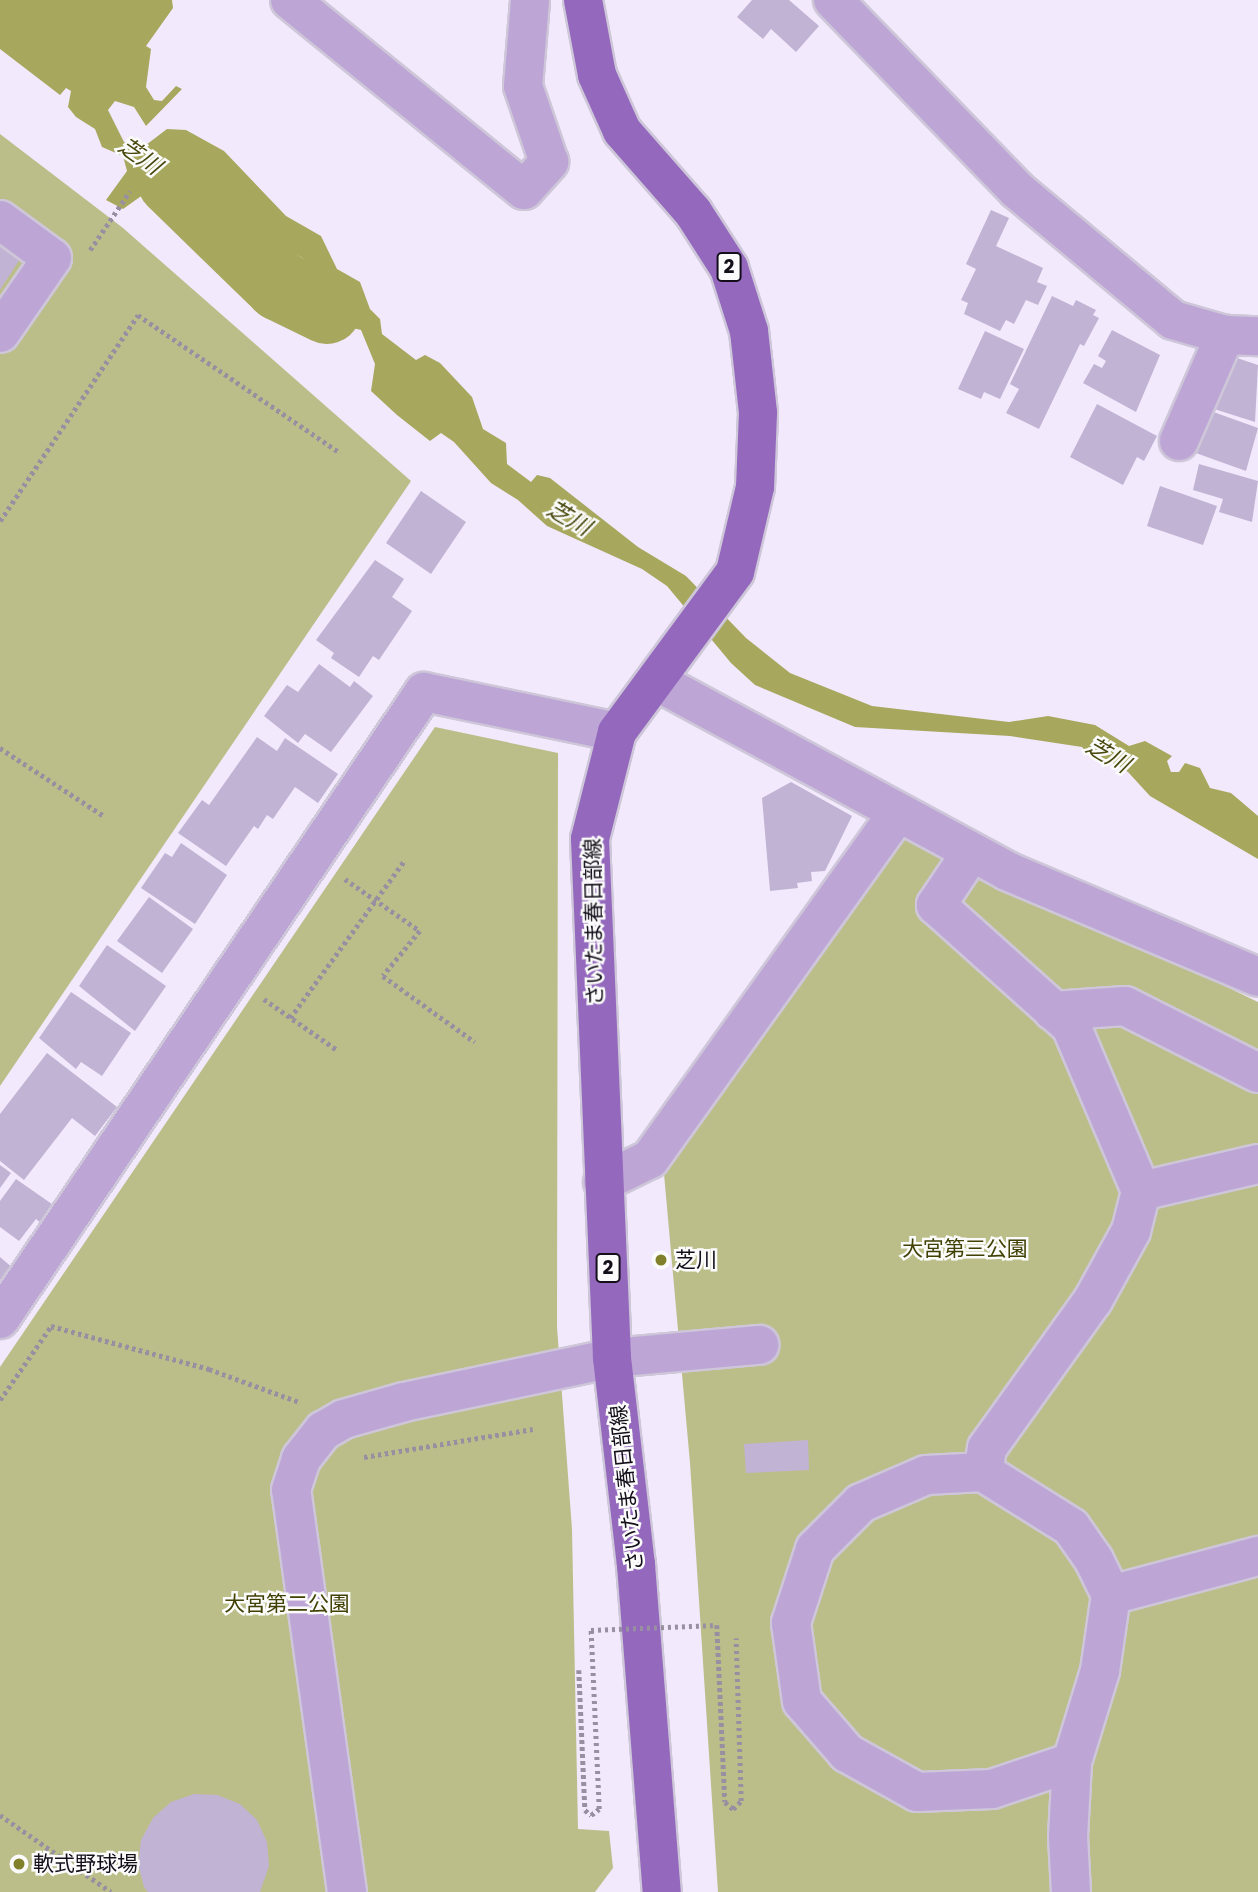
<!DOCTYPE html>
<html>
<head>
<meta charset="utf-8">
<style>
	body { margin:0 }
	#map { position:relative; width:1258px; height:1892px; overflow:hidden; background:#f2e9fd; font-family:Poppins,"Noto Sans JP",sans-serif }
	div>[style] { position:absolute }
	.green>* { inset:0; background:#bcbe89 }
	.water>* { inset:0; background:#a7a85d }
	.river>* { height:70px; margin:-35px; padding:0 35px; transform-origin:35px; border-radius:35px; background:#a7a85d }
	.building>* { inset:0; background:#c1b3d3 }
	.path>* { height:4.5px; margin-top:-2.25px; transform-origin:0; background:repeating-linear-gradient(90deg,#9890a1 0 3.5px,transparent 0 7px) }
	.roads { filter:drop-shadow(2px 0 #cec6d9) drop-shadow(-2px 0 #cec6d9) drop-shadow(0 2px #cec6d9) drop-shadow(0 -2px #cec6d9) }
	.minor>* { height:38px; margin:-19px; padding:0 19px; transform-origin:19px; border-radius:19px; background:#bda6d5 }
	.major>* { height:38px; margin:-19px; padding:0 19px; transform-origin:19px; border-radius:19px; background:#9368bd }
	.path-bridge>* { height:4.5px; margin-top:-2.25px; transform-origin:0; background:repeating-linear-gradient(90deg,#9890a1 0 3.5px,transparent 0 7px) }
	.dots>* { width:19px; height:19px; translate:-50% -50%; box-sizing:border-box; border:4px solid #fbfbfb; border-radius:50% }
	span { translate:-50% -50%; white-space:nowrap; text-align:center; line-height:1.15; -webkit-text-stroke:5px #fbfbfb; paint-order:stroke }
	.shield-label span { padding:2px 5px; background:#fbfbfb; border:2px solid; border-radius:5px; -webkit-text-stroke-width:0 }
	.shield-label { font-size:19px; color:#130e19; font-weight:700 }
	.street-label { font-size:21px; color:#130e19 }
	.park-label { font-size:21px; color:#414104 }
	.poi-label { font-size:21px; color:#130e19 }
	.left { translate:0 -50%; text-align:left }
	.water-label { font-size:23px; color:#49490f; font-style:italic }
</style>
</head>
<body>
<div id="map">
	<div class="green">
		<i style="clip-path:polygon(0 134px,123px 228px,411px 481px,0 1086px)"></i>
		<i style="clip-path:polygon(435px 727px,558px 753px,557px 1327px,572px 1529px,578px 1829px,609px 1831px,613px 1868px,595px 1892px,0 1892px,0 1367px)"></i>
		<i style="clip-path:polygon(902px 830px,1258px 1002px,1258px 1892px,718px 1892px,690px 1463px,663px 1163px)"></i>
	</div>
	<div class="water">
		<i style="clip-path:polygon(evenodd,0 0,172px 0,173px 8px,146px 46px,151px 49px,146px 87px,154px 100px,162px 101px,176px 86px,182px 89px,146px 126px,134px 107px,115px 101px,108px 110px,124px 142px,142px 148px,167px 129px,186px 130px,224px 151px,286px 216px,321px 236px,337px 269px,360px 282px,370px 309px,380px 319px,382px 334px,416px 360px,425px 355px,440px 363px,472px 397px,483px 429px,506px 443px,507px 464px,531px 482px,537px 475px,550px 478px,638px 547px,686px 576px,746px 638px,790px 673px,872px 706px,1009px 722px,1048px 716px,1095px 725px,1129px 746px,1145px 741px,1172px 756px,1167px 761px,1171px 772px,1179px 772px,1185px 763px,1200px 768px,1210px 788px,1231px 793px,1258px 816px,1258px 859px,1150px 796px,1128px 772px,1106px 759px,1093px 759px,1082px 747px,1010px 736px,855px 727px,755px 685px,731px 663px,667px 586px,642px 569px,547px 526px,518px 500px,491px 483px,454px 442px,441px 433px,430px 441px,397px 415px,371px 391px,375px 364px,361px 330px,332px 323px,291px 299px,246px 262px,234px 261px,211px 240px,190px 201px,154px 187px,123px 209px,106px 200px,127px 171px,123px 156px,102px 147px,95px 129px,76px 117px,68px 107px,71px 91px,66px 88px,60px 95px,0 49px,0 0,240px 221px,262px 230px,287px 261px,295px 253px,341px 284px,359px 309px,356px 316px,345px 315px,326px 283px,282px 282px,256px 262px,234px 234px,240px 221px)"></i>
	</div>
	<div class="river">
		<i style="left:172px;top:181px;width:151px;rotate:44.2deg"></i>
		<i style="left:280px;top:286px;width:52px;rotate:26.1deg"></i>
	</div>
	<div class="building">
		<i style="clip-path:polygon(752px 0,789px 0,819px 26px,796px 52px,771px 29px,763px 39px,737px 17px)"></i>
		<i style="clip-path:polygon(991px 210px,1009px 218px,996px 246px,1043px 268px,1037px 282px,1047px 286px,1038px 305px,1026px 300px,1014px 324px,1006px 320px,1000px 331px,964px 314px,968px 303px,961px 300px,976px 269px,966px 264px)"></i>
		<i style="clip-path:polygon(0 246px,20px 259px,0 290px)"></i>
		<i style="clip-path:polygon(1052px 296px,1073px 306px,1076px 300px,1096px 310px,1093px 315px,1099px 318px,1084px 346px,1080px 344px,1039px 429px,1006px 413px,1019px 389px,1010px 384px)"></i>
		<i style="clip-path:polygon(1112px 330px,1160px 355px,1136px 412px,1083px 383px,1094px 364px,1102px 368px,1106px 361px,1098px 356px)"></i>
		<i style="clip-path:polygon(985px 331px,1024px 349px,1000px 399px,984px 392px,981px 399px,958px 389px)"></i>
		<i style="clip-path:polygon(1234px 357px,1258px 365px,1255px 422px,1211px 408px)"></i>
		<i style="clip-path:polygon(1097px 404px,1157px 436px,1144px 461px,1137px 457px,1123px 485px,1070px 457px)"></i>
		<i style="clip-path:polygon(1208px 410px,1258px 428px,1246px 471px,1193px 452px)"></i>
		<i style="clip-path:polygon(1199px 464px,1258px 481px,1252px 522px,1219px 512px,1223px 499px,1193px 490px)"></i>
		<i style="clip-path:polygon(1160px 486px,1217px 506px,1203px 545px,1147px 526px)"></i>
		<i style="clip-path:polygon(421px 491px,466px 522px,431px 574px,386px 543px)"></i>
		<i style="clip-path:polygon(375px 560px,404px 579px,392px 597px,412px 611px,379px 660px,373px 656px,359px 677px,331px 658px,334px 653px,316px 640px)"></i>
		<i style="clip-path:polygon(319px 664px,350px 687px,354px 681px,373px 696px,331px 752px,305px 734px,298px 743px,264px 716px,287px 685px,298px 692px)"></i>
		<i style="clip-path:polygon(257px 737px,277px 751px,285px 738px,338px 774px,318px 803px,295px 787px,273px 819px,267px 815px,258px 829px,254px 826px,226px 866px,178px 833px,202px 800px,209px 805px)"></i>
		<i style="clip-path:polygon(791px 782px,852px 816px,825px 871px,811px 872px,812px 881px,797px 883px,798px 888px,770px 891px,762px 798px)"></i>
		<i style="clip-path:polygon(181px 843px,227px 875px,195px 924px,141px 888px,165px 853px,172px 857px)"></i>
		<i style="clip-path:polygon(149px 897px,193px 929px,162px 973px,117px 941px)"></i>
		<i style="clip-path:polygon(107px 945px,166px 986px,135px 1031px,79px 986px)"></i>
		<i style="clip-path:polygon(71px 992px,131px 1033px,102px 1076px,81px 1062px,76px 1069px,39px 1038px)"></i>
		<i style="clip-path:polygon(47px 1053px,117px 1107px,95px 1136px,72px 1118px,24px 1180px,0 1161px,0 1114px)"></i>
		<i style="clip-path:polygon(0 1165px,11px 1173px,0 1188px)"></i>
		<i style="clip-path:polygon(16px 1179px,59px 1209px,46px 1227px,36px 1219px,19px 1241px,0 1227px,0 1201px)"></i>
		<i style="clip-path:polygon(0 1257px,14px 1269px,0 1286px)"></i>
		<i style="clip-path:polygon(808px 1440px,809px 1470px,746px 1473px,744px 1444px)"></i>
		<i style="clip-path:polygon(194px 1794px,217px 1795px,240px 1804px,257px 1820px,267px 1842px,269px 1866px,260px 1892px,148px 1892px,144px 1887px,138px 1864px,141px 1840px,153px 1818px,171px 1802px)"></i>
	</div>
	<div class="path">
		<i style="left:90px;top:250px;width:71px;rotate:-55.9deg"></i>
		<i style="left:0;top:521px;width:248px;rotate:-56.2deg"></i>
		<i style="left:138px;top:315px;width:245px;rotate:34.3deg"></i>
		<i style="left:0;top:748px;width:124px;rotate:33.2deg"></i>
		<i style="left:345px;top:879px;width:91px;rotate:34.7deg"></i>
		<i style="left:420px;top:931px;width:58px;rotate:129.4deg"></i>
		<i style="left:383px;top:976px;width:113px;rotate:35.7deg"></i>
		<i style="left:264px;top:999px;width:89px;rotate:34.9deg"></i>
		<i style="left:290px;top:1018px;width:194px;rotate:-54deg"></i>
		<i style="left:0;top:1400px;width:90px;rotate:-55.4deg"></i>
		<i style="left:51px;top:1326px;width:164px;rotate:15.2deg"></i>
		<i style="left:209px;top:1369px;width:96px;rotate:20.1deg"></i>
		<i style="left:364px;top:1457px;width:171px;rotate:-9.4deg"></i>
		<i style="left:717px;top:1625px;width:177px;rotate:87.4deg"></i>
		<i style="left:725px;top:1802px;width:11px;rotate:41deg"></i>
		<i style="left:733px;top:1809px;width:11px;rotate:-45deg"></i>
		<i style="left:741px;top:1801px;width:163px;rotate:-91.8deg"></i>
		<i style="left:579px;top:1670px;width:140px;rotate:87.5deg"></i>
		<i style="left:585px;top:1810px;width:8px;rotate:40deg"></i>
		<i style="left:591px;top:1815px;width:10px;rotate:-37deg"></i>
		<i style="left:599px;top:1809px;width:179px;rotate:-92.6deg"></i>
		<i style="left:0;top:1815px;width:135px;rotate:34.7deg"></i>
	</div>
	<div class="roads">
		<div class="minor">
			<i style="left:290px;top:0;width:301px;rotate:39.1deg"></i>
			<i style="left:524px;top:190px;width:38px;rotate:-48deg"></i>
			<i style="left:549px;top:162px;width:80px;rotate:-108.9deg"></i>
			<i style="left:523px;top:86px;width:86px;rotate:-85.3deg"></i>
			<i style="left:833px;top:0;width:264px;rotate:45.9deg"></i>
			<i style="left:1017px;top:190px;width:203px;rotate:39.8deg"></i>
			<i style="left:1173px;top:320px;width:54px;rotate:16.1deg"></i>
			<i style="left:1225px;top:335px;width:33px;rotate:2deg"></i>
			<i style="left:0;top:220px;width:64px;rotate:36.2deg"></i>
			<i style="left:52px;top:258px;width:91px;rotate:124.7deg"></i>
			<i style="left:1179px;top:441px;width:116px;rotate:-66.5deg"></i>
			<i style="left:656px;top:681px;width:399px;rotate:28.4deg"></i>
			<i style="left:1007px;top:871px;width:272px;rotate:22.9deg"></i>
			<i style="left:971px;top:853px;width:63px;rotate:123.9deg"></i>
			<i style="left:936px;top:905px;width:181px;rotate:41.9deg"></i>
			<i style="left:1071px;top:1026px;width:179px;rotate:67deg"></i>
			<i style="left:1141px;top:1191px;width:41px;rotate:104deg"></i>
			<i style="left:1131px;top:1231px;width:79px;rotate:118.8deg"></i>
			<i style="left:1093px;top:1300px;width:182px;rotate:125.6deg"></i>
			<i style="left:987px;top:1448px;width:24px;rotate:99deg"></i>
			<i style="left:1053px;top:1011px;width:72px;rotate:-4deg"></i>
			<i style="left:1125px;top:1006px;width:149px;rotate:26.7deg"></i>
			<i style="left:603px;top:1182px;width:52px;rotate:-26.1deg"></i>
			<i style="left:650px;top:1159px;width:426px;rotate:-54.4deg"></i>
			<i style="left:1141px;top:1191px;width:120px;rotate:-13deg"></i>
			<i style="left:0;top:1319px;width:757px;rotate:-55.93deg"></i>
			<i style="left:424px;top:692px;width:197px;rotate:11.7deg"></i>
			<i style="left:1111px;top:1595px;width:152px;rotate:-14.9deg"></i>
			<i style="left:347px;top:1892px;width:406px;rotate:-97.9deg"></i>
			<i style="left:291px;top:1490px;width:33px;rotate:-72deg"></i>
			<i style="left:301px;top:1459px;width:36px;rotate:-52deg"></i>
			<i style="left:323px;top:1431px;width:24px;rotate:-30deg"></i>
			<i style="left:344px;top:1419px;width:62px;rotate:-15.8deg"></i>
			<i style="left:404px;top:1402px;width:213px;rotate:-11.9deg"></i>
			<i style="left:612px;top:1358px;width:148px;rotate:-5.1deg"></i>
			<i style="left:1071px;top:1892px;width:55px;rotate:-93.1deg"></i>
			<i style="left:1068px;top:1837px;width:75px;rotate:-86.9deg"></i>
			<i style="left:1072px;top:1762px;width:95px;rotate:-72.9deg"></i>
			<i style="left:1100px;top:1671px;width:77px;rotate:-81.8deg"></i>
			<i style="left:1111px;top:1595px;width:39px;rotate:-116deg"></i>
			<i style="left:1094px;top:1560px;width:40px;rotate:-124.9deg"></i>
			<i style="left:1071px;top:1527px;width:104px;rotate:-148deg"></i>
			<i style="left:983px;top:1472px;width:57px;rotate:177deg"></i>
			<i style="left:926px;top:1475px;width:71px;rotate:156.7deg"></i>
			<i style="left:861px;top:1503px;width:65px;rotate:135deg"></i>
			<i style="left:815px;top:1549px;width:78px;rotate:108deg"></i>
			<i style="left:791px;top:1623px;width:79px;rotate:82deg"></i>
			<i style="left:802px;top:1701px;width:69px;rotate:49.1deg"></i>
			<i style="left:847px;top:1753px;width:80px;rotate:29.1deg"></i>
			<i style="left:917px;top:1792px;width:75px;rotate:-2.3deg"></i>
			<i style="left:992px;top:1789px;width:84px;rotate:-18.6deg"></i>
		</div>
		<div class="major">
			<i style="left:583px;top:0;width:76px;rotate:79.4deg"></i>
			<i style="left:597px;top:75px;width:61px;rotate:65.9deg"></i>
			<i style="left:622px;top:131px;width:108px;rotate:48.8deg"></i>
			<i style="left:693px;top:212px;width:67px;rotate:57.3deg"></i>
			<i style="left:729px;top:268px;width:66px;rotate:72.4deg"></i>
			<i style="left:749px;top:331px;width:82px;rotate:83.7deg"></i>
			<i style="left:758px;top:413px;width:74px;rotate:92.3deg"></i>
			<i style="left:755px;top:487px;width:87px;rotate:103.2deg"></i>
			<i style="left:735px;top:572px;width:199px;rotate:126.4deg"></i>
			<i style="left:617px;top:732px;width:110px;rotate:104.2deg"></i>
			<i style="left:590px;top:839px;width:519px;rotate:87.57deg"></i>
			<i style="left:612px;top:1358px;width:208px;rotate:83.4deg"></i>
			<i style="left:636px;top:1565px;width:328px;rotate:85.5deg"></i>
		</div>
	</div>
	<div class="path-bridge">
		<i style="left:591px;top:1630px;width:126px;rotate:-2.3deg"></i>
	</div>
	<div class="dots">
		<i style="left:661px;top:1260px;background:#80812a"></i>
		<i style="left:19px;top:1864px;background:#80812a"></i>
	</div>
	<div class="shield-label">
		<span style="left:729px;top:267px">2</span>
		<span style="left:608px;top:1268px">2</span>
	</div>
	<div class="street-label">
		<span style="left:594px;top:922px;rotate:-91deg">さいたま春日部線</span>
		<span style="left:627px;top:1488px;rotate:-96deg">さいたま春日部線</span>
	</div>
	<div class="park-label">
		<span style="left:965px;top:1249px">大宮第三公園</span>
		<span style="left:287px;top:1604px">大宮第二公園</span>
	</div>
	<div class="poi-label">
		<span class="left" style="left:675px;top:1260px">芝川</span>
		<span class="left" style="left:33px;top:1864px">軟式野球場</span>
	</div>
	<div class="water-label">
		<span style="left:140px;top:156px;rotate:35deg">芝川</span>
		<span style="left:569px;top:518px;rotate:30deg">芝川</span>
		<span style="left:1108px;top:755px;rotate:30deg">芝川</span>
	</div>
</div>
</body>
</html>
